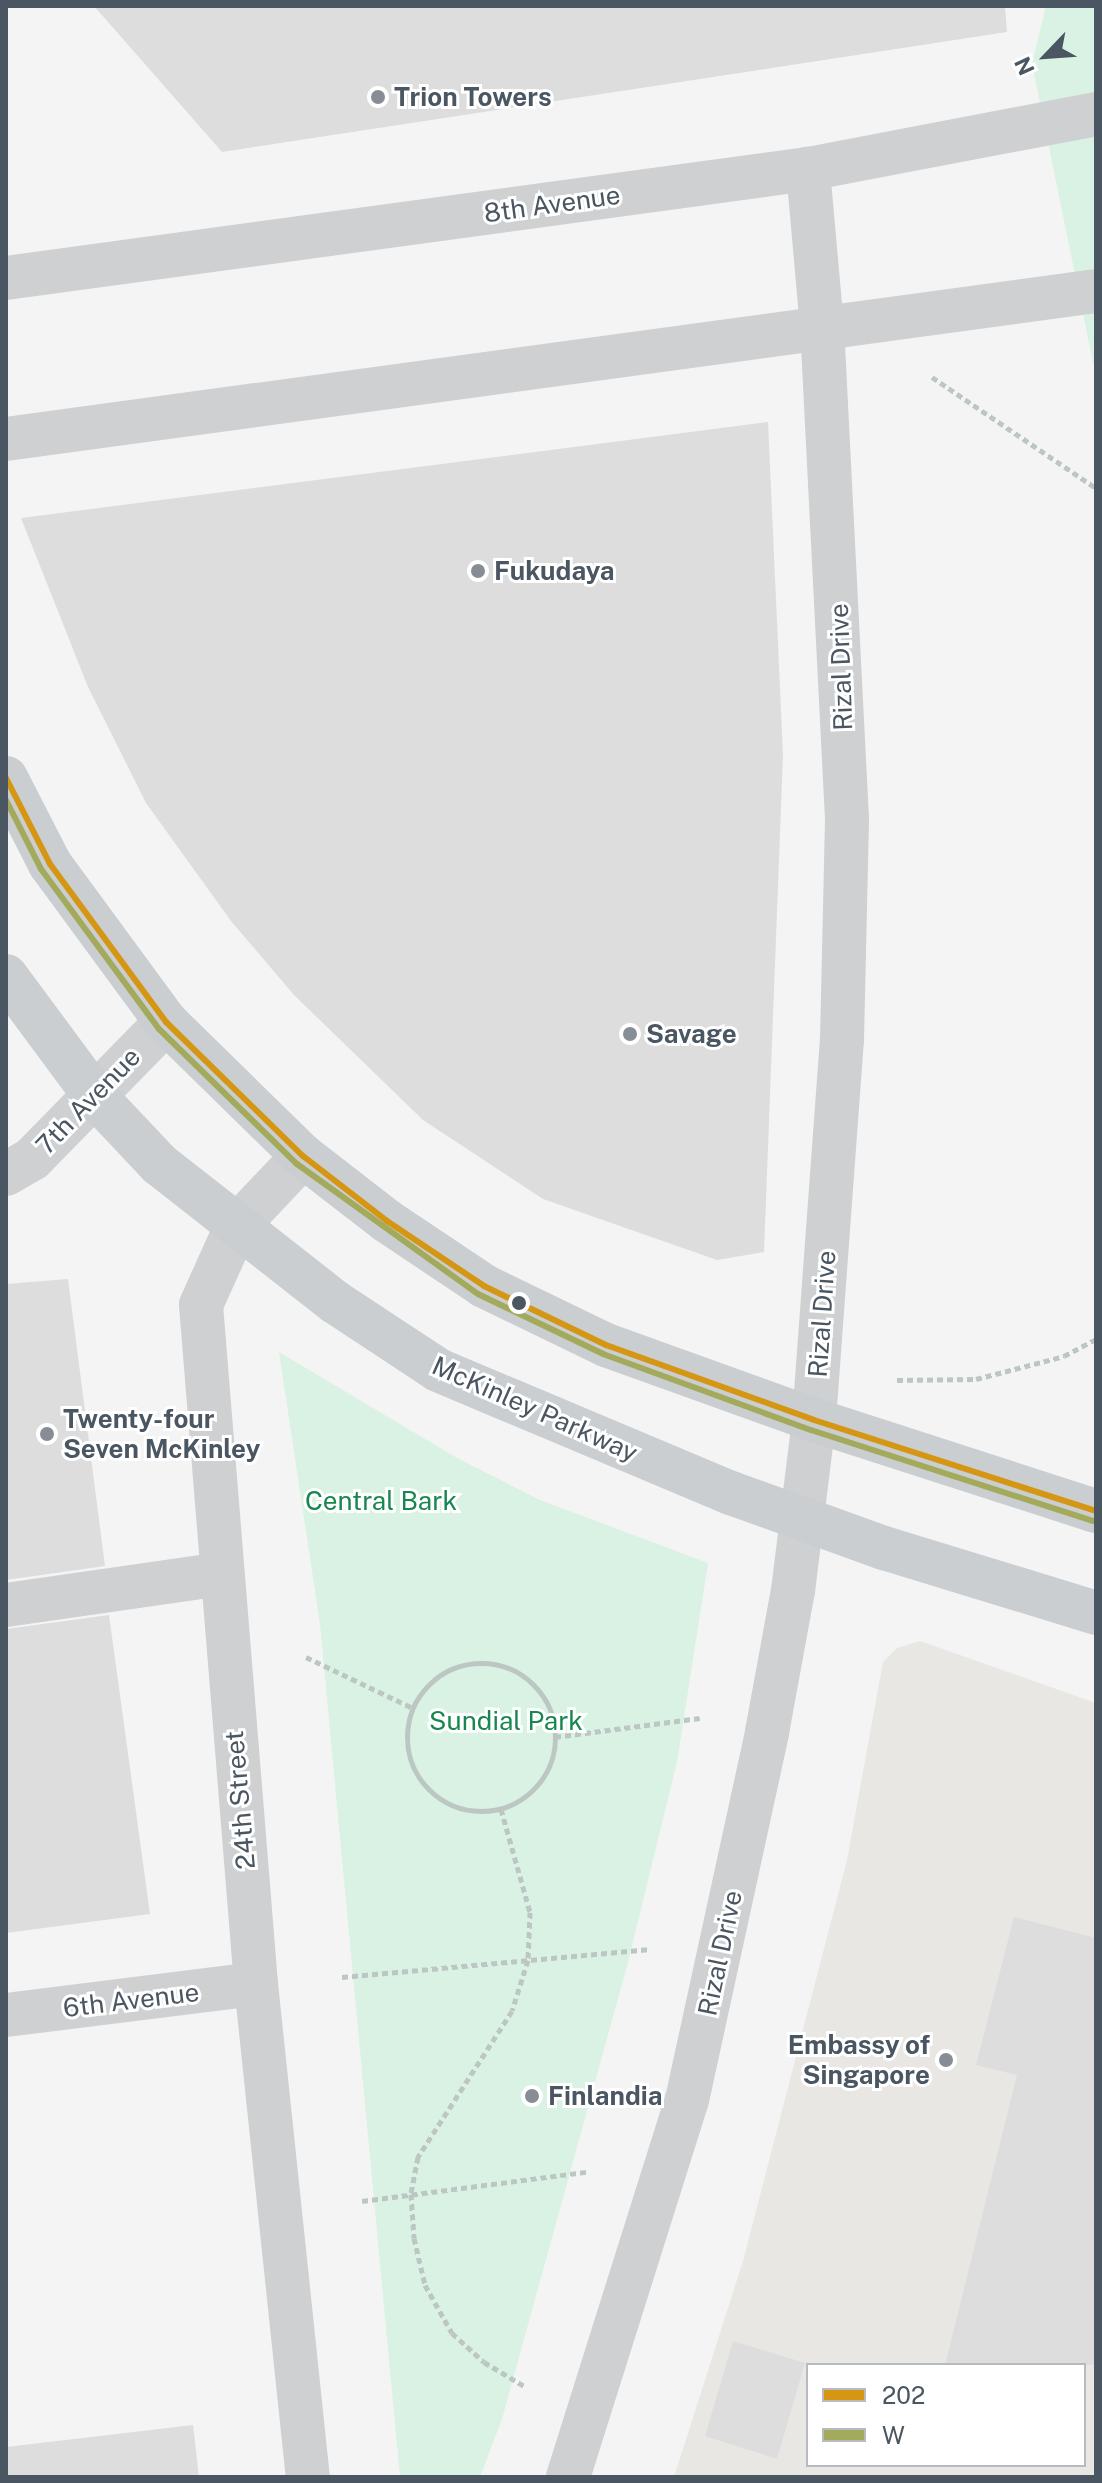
<!DOCTYPE html>
<html>
<head>
<meta charset="utf-8">
<style>
	body { margin:0 }
	#map { position:relative; width:1102px; height:2483px; overflow:hidden; background:#f4f4f4; font-family:"Public Sans",sans-serif }
	div>[style] { position:absolute }
	.commercial>* { inset:0; background:#e8e7e3 }
	.green>* { inset:0; background:#d9f2e3 }
	.building>* { inset:0; background:#ddddde }
	.path>* { height:5px; margin-top:-2.5px; transform-origin:0; background:repeating-linear-gradient(90deg,#bcc7c4 0 6px,transparent 0 10px) }
	.path>.ring { margin:-2.5px; padding:0; box-sizing:content-box; background:none; border:5px solid #bcc7c4; border-radius:50% }
	.minor>* { height:44px; margin:-22px; padding:0 22px; transform-origin:22px; border-radius:22px; background:#ced0d2 }
	.major>* { height:44px; margin:-22px; padding:0 22px; transform-origin:22px; border-radius:22px; background:#caced1 }
	.bus-1>* { height:6px; margin:-3px; padding:0 3px; transform-origin:3px; border-radius:3px; background:#d49613 }
	.bus-2>* { height:6px; margin:-3px; padding:0 3px; transform-origin:3px; border-radius:3px; background:#a4aa5b }
	.dots>* { width:22px; height:22px; translate:-50% -50%; box-sizing:border-box; border:4px solid #fff; border-radius:50% }
	span { translate:-50% -50%; white-space:nowrap; text-align:center; line-height:1.15; -webkit-text-stroke:6px #fff; paint-order:stroke }
	.poi-label { font-size:26px; color:#4a5661; font-weight:700 }
	.left { translate:0 -50%; text-align:left }
	.right { translate:-100% -50%; text-align:right }
	.street-label { font-size:26px; color:#4a5661 }
	.park-label { font-size:26px; color:#17864f }
	.frame { position:absolute; inset:0; border:8px solid #4a5661; pointer-events:none }
	.legend { position:absolute; left:806px; top:2363px; width:280px; height:104px; box-sizing:border-box; background:#fff; border:2px solid #b7bbc0; margin:0; padding:10px 14px; list-style:none; font-size:24px; color:#4a5661 }
	.legend li { display:flex; align-items:center; gap:16px; height:40px }
	.legend b { width:40px; border:2px solid #b7bbc0 }
	.north { position:absolute; left:1006px; top:16px; width:80px; height:80px; -webkit-text-stroke:6px #fff; paint-order:stroke; rotate:245deg; font-size:22px; font-weight:700; line-height:32px; text-align:center; color:#4a5661 }
	.north::after { content:''; display:block; margin:auto; width:28px; height:36px; background:#4a5661; clip-path:polygon(50% 0,100% 100%,50% 72%,0 100%) }
</style>
</head>
<body>
<div id="map">
	<div class="commercial">
		<i style="clip-path:polygon(evenodd,920px 1641px,1096px 1703px,1096px 2477px,674px 2477px,743px 2261px,847px 1860px,883px 1662px,897px 1648px,920px 1641px,808px 2365px,1084px 2365px,1084px 2465px,808px 2465px,808px 2365px)"></i>
	</div>
	<div class="green">
		<i style="clip-path:polygon(1046px 6px,1096px 6px,1096px 377px,1032px 64px)"></i>
		<i style="clip-path:polygon(279px 1352px,457px 1458px,540px 1500px,708px 1563px,677px 1762px,627px 1966px,502px 2419px,480px 2477px,400px 2477px,320px 1624px)"></i>
	</div>
	<div class="building">
		<i style="clip-path:polygon(94px 6px,1005px 6px,1007px 32px,222px 152px)"></i>
		<i style="clip-path:polygon(768px 422px,783px 755px,764px 1252px,717px 1260px,543px 1199px,423px 1120px,294px 995px,231px 921px,146px 803px,88px 687px,21px 518px)"></i>
		<i style="clip-path:polygon(68px 1279px,105px 1566px,6px 1580px,6px 1284px)"></i>
		<i style="clip-path:polygon(109px 1615px,150px 1914px,6px 1933px,6px 1629px)"></i>
		<i style="clip-path:polygon(1014px 1917px,1096px 1938px,1096px 2365px,945px 2365px,1017px 2075px,976px 2065px)"></i>
		<i style="clip-path:polygon(733px 2341px,805px 2363px,777px 2459px,705px 2436px)"></i>
		<i style="clip-path:polygon(193px 2425px,199px 2477px,6px 2477px,6px 2447px)"></i>
	</div>
	<div class="path">
		<i style="left:932px;top:377px;width:198px;rotate:34.1deg"></i>
		<i style="left:897px;top:1380px;width:79px;rotate:-0.7deg"></i>
		<i style="left:976px;top:1379px;width:91px;rotate:-14.6deg"></i>
		<i style="left:1064px;top:1356px;width:36px;rotate:-28deg"></i>
		<i style="left:306px;top:1657px;width:119px;rotate:25.5deg"></i>
		<i class="ring" style="left:407px;top:1663px;width:143px;height:143px"></i>
		<i style="left:555px;top:1737px;width:146px;rotate:-7.5deg"></i>
		<i style="left:501px;top:1809px;width:107px;rotate:74.3deg"></i>
		<i style="left:530px;top:1912px;width:48px;rotate:92.4deg"></i>
		<i style="left:528px;top:1960px;width:53px;rotate:107.4deg"></i>
		<i style="left:512px;top:2011px;width:174px;rotate:122.8deg"></i>
		<i style="left:418px;top:2157px;width:38px;rotate:101deg"></i>
		<i style="left:411px;top:2194px;width:44px;rotate:86.1deg"></i>
		<i style="left:414px;top:2238px;width:48px;rotate:76.8deg"></i>
		<i style="left:425px;top:2285px;width:55px;rotate:60.6deg"></i>
		<i style="left:452px;top:2333px;width:43px;rotate:42.2deg"></i>
		<i style="left:484px;top:2362px;width:49px;rotate:30.8deg"></i>
		<i style="left:342px;top:1977px;width:307px;rotate:-5.2deg"></i>
		<i style="left:362px;top:2201px;width:226px;rotate:-7.4deg"></i>
	</div>
	<div class="minor">
		<i style="left:6px;top:278px;width:809px;rotate:-7.74deg"></i>
		<i style="left:808px;top:169px;width:293px;rotate:-10.8deg"></i>
		<i style="left:6px;top:439px;width:1100px;rotate:-7.73deg"></i>
		<i style="left:303px;top:1156px;width:98px;rotate:133.3deg"></i>
		<i style="left:236px;top:1227px;width:85px;rotate:114.2deg"></i>
		<i style="left:201px;top:1305px;width:681px;rotate:85.37deg"></i>
		<i style="left:256px;top:1984px;width:496px;rotate:84deg"></i>
		<i style="left:6px;top:1174px;width:30px;rotate:-30deg"></i>
		<i style="left:32px;top:1159px;width:192px;rotate:-45.6deg"></i>
		<i style="left:6px;top:1605px;width:218px;rotate:-8.2deg"></i>
		<i style="left:6px;top:2015px;width:252px;rotate:-7.1deg"></i>
		<i style="left:568px;top:2477px;width:395px;rotate:-72.5deg"></i>
		<i style="left:687px;top:2100px;width:377px;rotate:-77.7deg"></i>
		<i style="left:767px;top:1732px;width:143px;rotate:-79.6deg"></i>
		<i style="left:793px;top:1591px;width:172px;rotate:-83deg"></i>
		<i style="left:814px;top:1420px;width:381px;rotate:-85.8deg"></i>
		<i style="left:842px;top:1040px;width:221px;rotate:-88.7deg"></i>
		<i style="left:847px;top:819px;width:493px;rotate:-92.9deg"></i>
		<i style="left:822px;top:327px;width:159px;rotate:-95.1deg"></i>
	</div>
	<div class="major">
		<i style="left:6px;top:778px;width:97px;rotate:62.9deg"></i>
		<i style="left:50px;top:864px;width:196px;rotate:53.7deg"></i>
		<i style="left:166px;top:1022px;width:192px;rotate:44.4deg"></i>
		<i style="left:303px;top:1156px;width:106px;rotate:37.7deg"></i>
		<i style="left:387px;top:1221px;width:117px;rotate:33.8deg"></i>
		<i style="left:484px;top:1286px;width:136px;rotate:25.8deg"></i>
		<i style="left:606px;top:1345px;width:221px;rotate:19.8deg"></i>
		<i style="left:814px;top:1420px;width:296px;rotate:17.9deg"></i>
		<i style="left:6px;top:976px;width:148px;rotate:53.5deg"></i>
		<i style="left:94px;top:1095px;width:95px;rotate:46.7deg"></i>
		<i style="left:159px;top:1164px;width:224px;rotate:38.1deg"></i>
		<i style="left:335px;top:1302px;width:123px;rotate:33.4deg"></i>
		<i style="left:438px;top:1370px;width:318px;rotate:22.8deg"></i>
		<i style="left:731px;top:1493px;width:163px;rotate:19.8deg"></i>
		<i style="left:884px;top:1548px;width:222px;rotate:17deg"></i>
	</div>
	<div class="bus-1">
		<i style="left:6px;top:778px;width:97px;rotate:62.9deg"></i>
		<i style="left:50px;top:864px;width:196px;rotate:53.7deg"></i>
		<i style="left:166px;top:1022px;width:192px;rotate:44.4deg"></i>
		<i style="left:303px;top:1156px;width:106px;rotate:37.7deg"></i>
		<i style="left:387px;top:1221px;width:117px;rotate:33.8deg"></i>
		<i style="left:484px;top:1286px;width:136px;rotate:25.8deg"></i>
		<i style="left:606px;top:1345px;width:221px;rotate:19.8deg"></i>
		<i style="left:814px;top:1420px;width:296px;rotate:17.9deg"></i>
	</div>
	<div class="bus-2">
		<i style="left:6px;top:800px;width:77px;rotate:63.1deg"></i>
		<i style="left:41px;top:869px;width:199px;rotate:53.6deg"></i>
		<i style="left:159px;top:1029px;width:193px;rotate:44.4deg"></i>
		<i style="left:297px;top:1164px;width:223px;rotate:35.7deg"></i>
		<i style="left:478px;top:1294px;width:139px;rotate:25.6deg"></i>
		<i style="left:603px;top:1354px;width:221px;rotate:20.1deg"></i>
		<i style="left:811px;top:1430px;width:296px;rotate:17.9deg"></i>
	</div>
	<div class="dots">
		<i style="left:378px;top:97px;background:#868d94"></i>
		<i style="left:478px;top:571px;background:#868d94"></i>
		<i style="left:630px;top:1034px;background:#868d94"></i>
		<i style="left:519px;top:1303px;background:#4a5661"></i>
		<i style="left:47px;top:1434px;background:#868d94"></i>
		<i style="left:946px;top:2060px;background:#868d94"></i>
		<i style="left:532px;top:2096px;background:#868d94"></i>
	</div>
	<div class="poi-label">
		<span class="left" style="left:394px;top:97px">Trion Towers</span>
		<span class="left" style="left:494px;top:571px">Fukudaya</span>
		<span class="left" style="left:646px;top:1034px">Savage</span>
		<span class="left" style="left:63px;top:1434px">Twenty-four<br>Seven McKinley</span>
		<span class="right" style="left:930px;top:2060px">Embassy of<br>Singapore</span>
		<span class="left" style="left:548px;top:2096px">Finlandia</span>
	</div>
	<div class="street-label">
		<span style="left:552px;top:204px;rotate:-8deg">8th Avenue</span>
		<span style="left:841px;top:667px;rotate:-92deg">Rizal Drive</span>
		<span style="left:88px;top:1101px;rotate:-46deg">7th Avenue</span>
		<span style="left:822px;top:1314px;rotate:-86deg">Rizal Drive</span>
		<span style="left:535px;top:1409px;rotate:24deg">McKinley Parkway</span>
		<span style="left:240px;top:1800px;rotate:-95deg">24th Street</span>
		<span style="left:720px;top:1953px;rotate:-78deg">Rizal Drive</span>
		<span style="left:131px;top:2000px;rotate:-7deg">6th Avenue</span>
	</div>
	<div class="park-label">
		<span style="left:381px;top:1501px">Central Bark</span>
		<span style="left:506px;top:1721px">Sundial Park</span>
	</div>
	<div class="frame"></div>
	<ul class="legend">
	<li><b style="height:10px;background:#d49613"></b>202</li>
	<li><b style="height:10px;background:#a4aa5b"></b>W</li>
	</ul>
	<div class="north">N</div>
</div>
</body>
</html>
